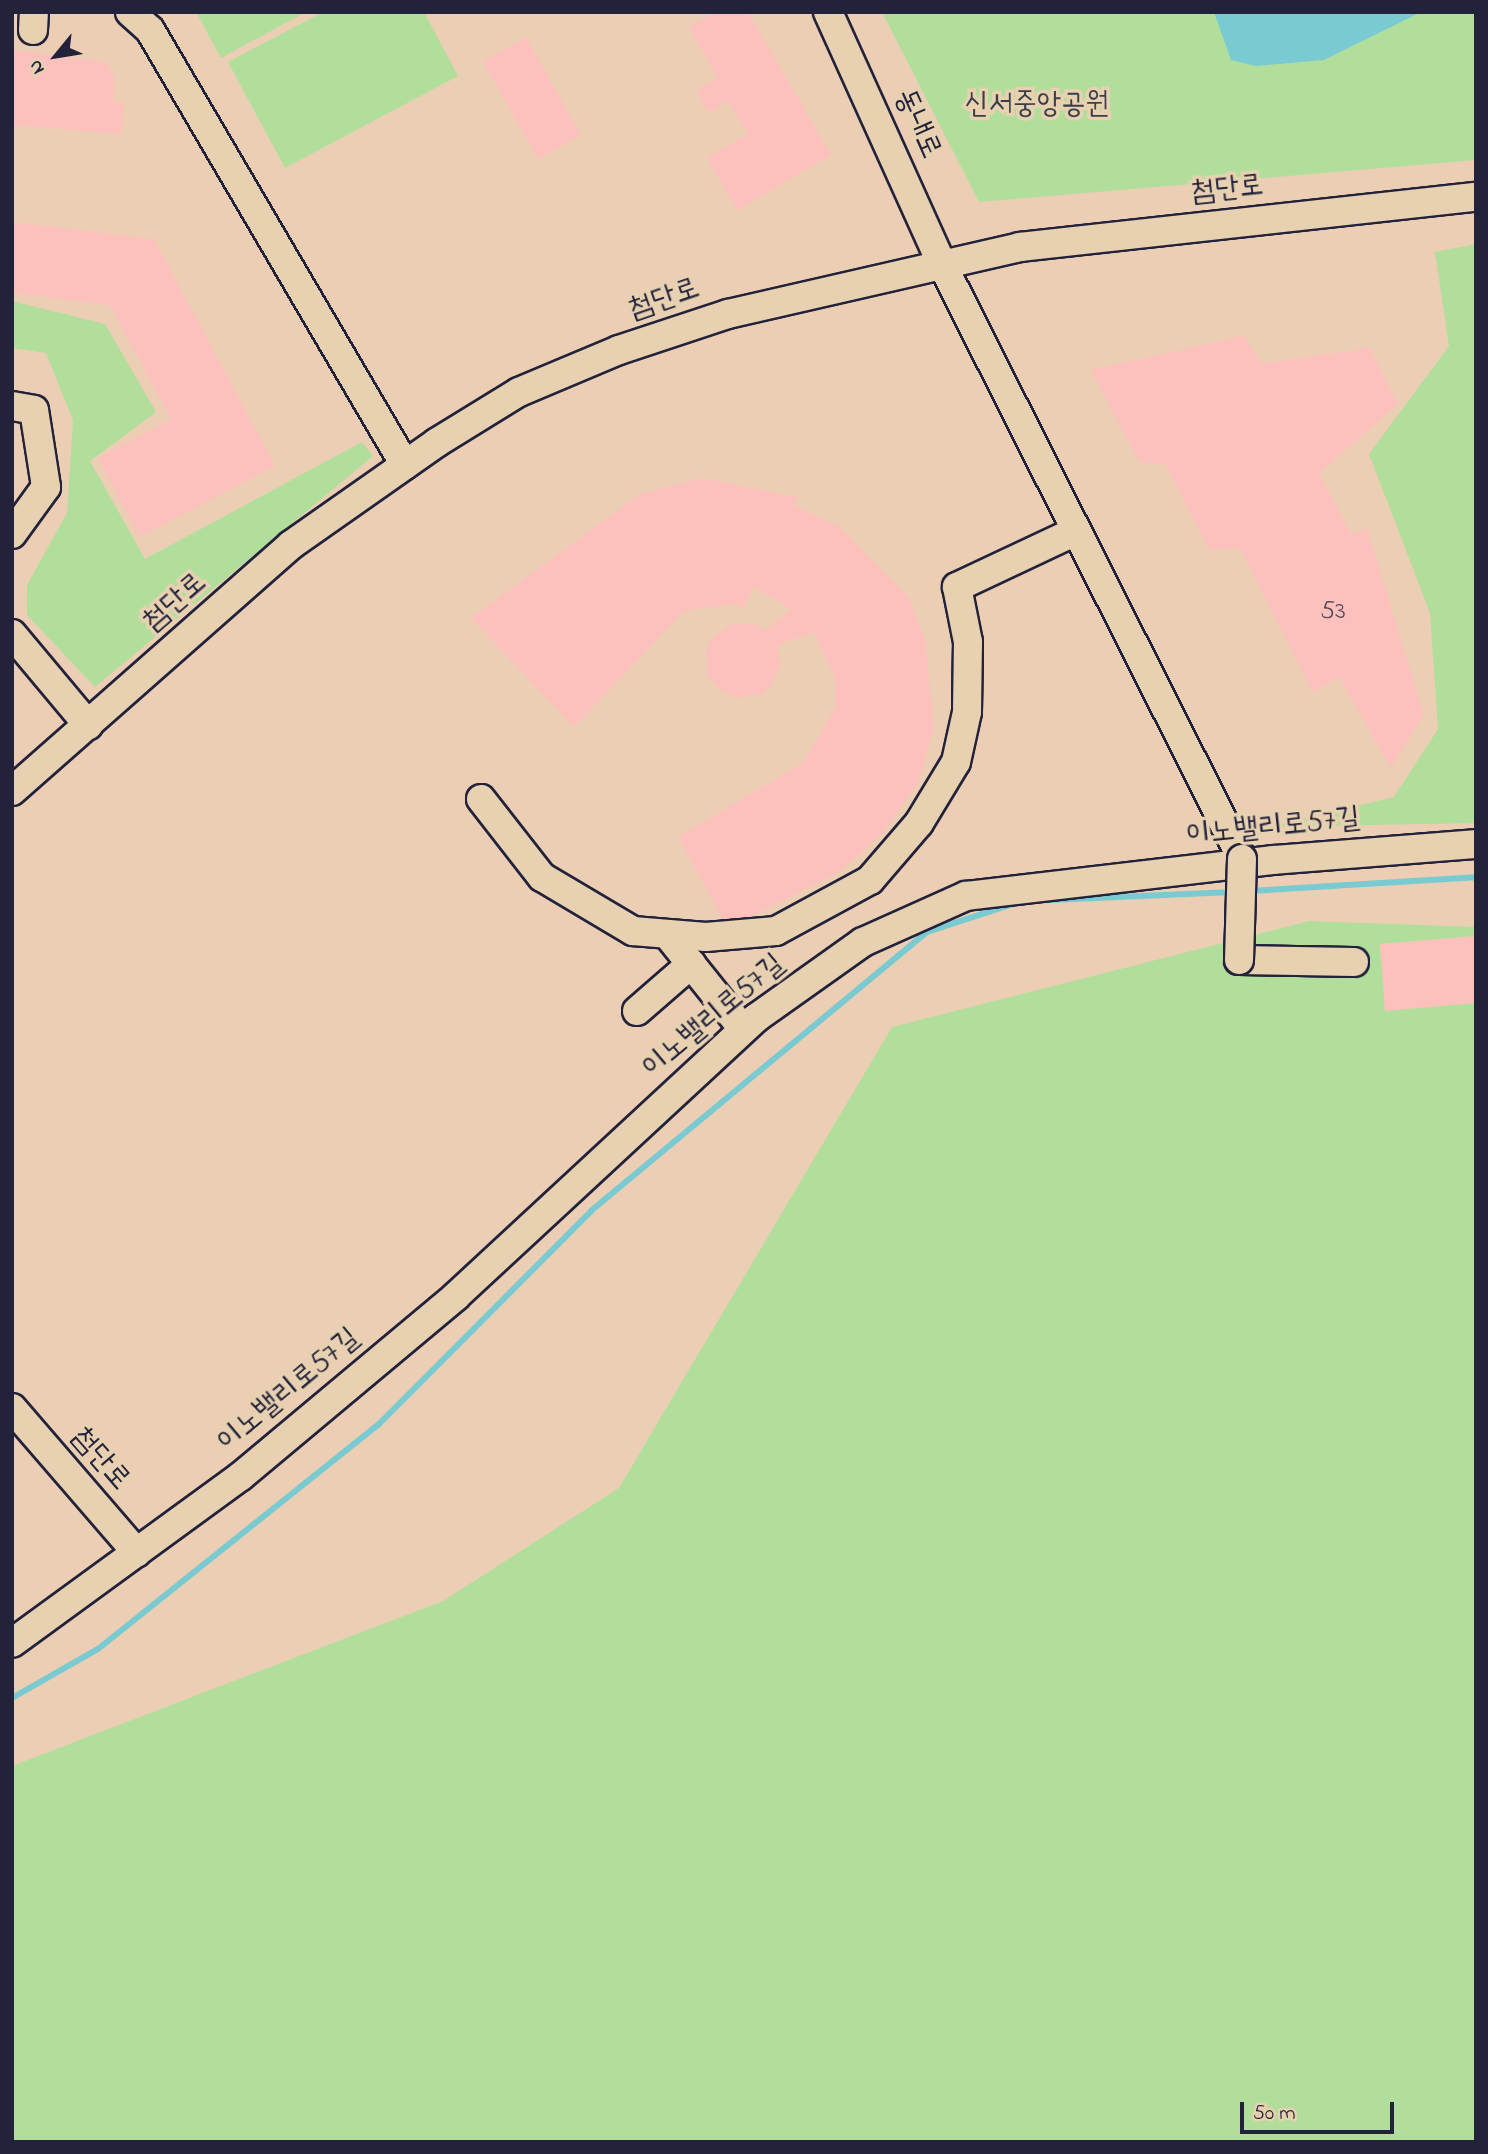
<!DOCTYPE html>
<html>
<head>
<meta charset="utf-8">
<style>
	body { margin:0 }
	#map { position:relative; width:1488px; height:2154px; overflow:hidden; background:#ebceb3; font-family:"Indie Flower","Poor Story",sans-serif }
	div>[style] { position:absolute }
	.green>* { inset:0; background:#b2de9c }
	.water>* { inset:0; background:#79cad1 }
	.stream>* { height:6px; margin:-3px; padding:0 3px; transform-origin:3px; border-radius:3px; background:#79cad1 }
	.building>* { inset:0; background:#fdc1bd }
	.roads { filter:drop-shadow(2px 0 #22223b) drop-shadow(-2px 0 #22223b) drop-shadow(0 2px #22223b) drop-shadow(0 -2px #22223b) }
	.minor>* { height:28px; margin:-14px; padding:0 14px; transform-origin:14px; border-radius:14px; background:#e7d1b0 }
	.bridges { filter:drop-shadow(2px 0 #22223b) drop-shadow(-2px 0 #22223b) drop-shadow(0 2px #22223b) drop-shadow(0 -2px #22223b) }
	.minor-bridge>* { height:28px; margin:-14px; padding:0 14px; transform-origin:14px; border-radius:14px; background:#e7d1b0 }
	span { translate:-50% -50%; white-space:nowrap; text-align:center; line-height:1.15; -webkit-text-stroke:7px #e7d1b0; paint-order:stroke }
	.number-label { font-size:26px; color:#594a5c }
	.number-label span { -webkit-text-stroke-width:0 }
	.park-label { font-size:30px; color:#383e4a }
	.street-label { font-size:30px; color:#22223b }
	.frame { position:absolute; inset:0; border:14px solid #22223b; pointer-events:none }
	.north { position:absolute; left:21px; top:21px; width:70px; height:70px; -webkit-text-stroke:5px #e7d1b0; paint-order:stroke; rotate:240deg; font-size:19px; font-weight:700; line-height:28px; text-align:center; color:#22223b }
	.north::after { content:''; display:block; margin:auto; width:24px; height:32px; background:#22223b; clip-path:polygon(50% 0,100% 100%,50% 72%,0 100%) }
	.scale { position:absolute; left:1240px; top:2102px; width:154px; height:32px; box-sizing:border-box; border:4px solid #22223b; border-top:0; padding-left:9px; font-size:21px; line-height:24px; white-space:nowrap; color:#22223b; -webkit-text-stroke:5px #e7d1b0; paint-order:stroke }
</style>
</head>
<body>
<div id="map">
	<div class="green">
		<i style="clip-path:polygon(196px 12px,306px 12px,221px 58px)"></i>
		<i style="clip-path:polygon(323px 12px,424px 12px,458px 76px,285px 168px,228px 62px)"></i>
		<i style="clip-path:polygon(882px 12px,1476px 12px,1476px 160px,979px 202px)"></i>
		<i style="clip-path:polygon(1476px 244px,1476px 823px,1270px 827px,1394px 797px,1438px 729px,1430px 613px,1369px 454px,1449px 346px,1435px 252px)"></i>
		<i style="clip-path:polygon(12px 301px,105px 324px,156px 412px,90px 461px,145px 559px,362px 442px,373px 456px,95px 687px,27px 615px,27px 585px,67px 513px,73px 420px,46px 353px,12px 348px)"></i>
		<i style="clip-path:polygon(1309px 921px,1476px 927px,1476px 2142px,12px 2142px,12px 1766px,443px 1601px,619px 1488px,892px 1027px)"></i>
	</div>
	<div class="water">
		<i style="clip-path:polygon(1214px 12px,1421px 12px,1324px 60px,1256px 66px,1231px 60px)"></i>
	</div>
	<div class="stream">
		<i style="left:1250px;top:891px;width:226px;rotate:-3.5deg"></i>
		<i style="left:1051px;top:900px;width:181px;rotate:-2.5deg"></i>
		<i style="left:12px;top:1698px;width:99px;rotate:-29.7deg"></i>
		<i style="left:98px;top:1649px;width:359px;rotate:-38.7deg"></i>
		<i style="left:378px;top:1425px;width:303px;rotate:-45.1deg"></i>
		<i style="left:592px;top:1210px;width:435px;rotate:-39.7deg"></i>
		<i style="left:927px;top:932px;width:97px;rotate:-18.1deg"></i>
	</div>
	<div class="building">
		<i style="clip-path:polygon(715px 12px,748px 12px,831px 155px,737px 210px,707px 158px,748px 134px,728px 101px,708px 112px,696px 91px,718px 78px,689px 27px)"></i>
		<i style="clip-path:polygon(526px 37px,581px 135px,538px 159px,483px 62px)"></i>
		<i style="clip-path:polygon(12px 50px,107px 62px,115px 79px,113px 102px,124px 103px,121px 134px,12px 125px)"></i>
		<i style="clip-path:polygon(12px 222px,154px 239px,275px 466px,140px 537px,98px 458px,171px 419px,110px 305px,12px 293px)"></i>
		<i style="clip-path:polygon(1244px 336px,1262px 364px,1370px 348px,1398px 404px,1319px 473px,1351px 534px,1367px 528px,1424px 715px,1391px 768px,1339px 677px,1313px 692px,1240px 548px,1209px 550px,1165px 464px,1139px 462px,1091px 370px)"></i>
		<i style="clip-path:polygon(701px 478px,798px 497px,793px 505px,840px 527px,909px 598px,925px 639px,934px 728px,918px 783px,883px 833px,838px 873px,728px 928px,678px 837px,803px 763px,835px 708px,835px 678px,814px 632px,777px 645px,781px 663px,771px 686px,761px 694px,736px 698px,714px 685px,708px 675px,706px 650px,711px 639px,731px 624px,755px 624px,766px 630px,791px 609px,754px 587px,743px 608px,734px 604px,684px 611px,574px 727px,471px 618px,640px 494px)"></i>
		<i style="clip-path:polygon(1476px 936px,1476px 1003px,1385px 1011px,1380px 944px)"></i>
	</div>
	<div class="roads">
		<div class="minor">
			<i style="left:130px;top:12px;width:27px;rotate:42deg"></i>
			<i style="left:150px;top:30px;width:504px;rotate:59.62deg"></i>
			<i style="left:828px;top:12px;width:277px;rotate:65.7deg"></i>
			<i style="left:942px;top:264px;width:671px;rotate:63.24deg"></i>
			<i style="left:33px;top:30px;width:18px;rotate:-87deg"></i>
			<i style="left:12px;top:406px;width:22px;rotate:10deg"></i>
			<i style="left:34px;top:410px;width:78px;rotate:81.1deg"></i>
			<i style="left:46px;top:487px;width:58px;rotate:125.9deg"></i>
			<i style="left:12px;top:634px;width:119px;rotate:50.1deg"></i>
			<i style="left:12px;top:791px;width:372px;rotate:-41.4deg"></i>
			<i style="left:291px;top:545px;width:177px;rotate:-35.1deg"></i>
			<i style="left:436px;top:443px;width:97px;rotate:-31.6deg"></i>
			<i style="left:519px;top:392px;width:108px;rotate:-22.8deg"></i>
			<i style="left:619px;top:350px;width:115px;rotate:-18.3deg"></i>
			<i style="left:728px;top:314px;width:300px;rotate:-12.9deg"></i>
			<i style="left:1020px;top:247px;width:459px;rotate:-6.3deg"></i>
			<i style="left:481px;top:799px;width:99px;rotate:52deg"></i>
			<i style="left:542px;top:877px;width:106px;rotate:30.7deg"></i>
			<i style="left:633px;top:931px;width:73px;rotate:4.7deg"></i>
			<i style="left:706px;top:937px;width:70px;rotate:-4.9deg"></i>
			<i style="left:776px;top:931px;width:107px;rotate:-28.5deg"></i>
			<i style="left:870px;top:880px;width:75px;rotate:-49.3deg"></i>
			<i style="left:919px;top:823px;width:71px;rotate:-58.8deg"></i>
			<i style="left:956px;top:762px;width:51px;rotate:-77.6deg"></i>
			<i style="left:967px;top:712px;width:70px;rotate:-89.2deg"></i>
			<i style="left:968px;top:642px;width:56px;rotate:-101.3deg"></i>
			<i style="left:957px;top:587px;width:132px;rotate:-25.2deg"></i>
			<i style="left:667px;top:934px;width:122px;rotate:51.3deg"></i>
			<i style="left:1239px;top:960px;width:115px;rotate:1deg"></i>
			<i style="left:637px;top:1011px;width:72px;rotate:-41deg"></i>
			<i style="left:12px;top:1408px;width:191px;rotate:49.2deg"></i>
			<i style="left:12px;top:1643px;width:283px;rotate:-36.1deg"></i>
			<i style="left:241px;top:1476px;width:280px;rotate:-39.9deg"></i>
			<i style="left:456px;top:1296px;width:409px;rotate:-42.8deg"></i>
			<i style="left:756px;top:1018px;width:131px;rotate:-35.4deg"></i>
			<i style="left:863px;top:942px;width:113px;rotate:-24.1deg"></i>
			<i style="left:966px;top:896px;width:309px;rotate:-6.7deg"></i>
			<i style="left:1273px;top:860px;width:204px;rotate:-4.5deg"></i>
		</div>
	</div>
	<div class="bridges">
		<div class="minor-bridge">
			<i style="left:1239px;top:960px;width:101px;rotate:-88.3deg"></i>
		</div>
	</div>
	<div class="number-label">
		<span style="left:1333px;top:613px">53</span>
	</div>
	<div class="park-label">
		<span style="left:1037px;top:105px">신서중앙공원</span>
	</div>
	<div class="street-label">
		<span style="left:917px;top:124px;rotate:66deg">동내로</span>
		<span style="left:1227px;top:190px;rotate:-6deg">첨단로</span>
		<span style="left:664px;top:300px;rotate:-19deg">첨단로</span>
		<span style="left:175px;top:603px;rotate:-41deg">첨단로</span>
		<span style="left:1273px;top:828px;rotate:-6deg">이노밸리로57길</span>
		<span style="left:714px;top:1017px;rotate:-40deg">이노밸리로57길</span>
		<span style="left:289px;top:1391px;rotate:-40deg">이노밸리로57길</span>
		<span style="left:100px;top:1459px;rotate:49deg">첨단로</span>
	</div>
	<div class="frame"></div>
	<div class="north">N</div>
	<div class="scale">50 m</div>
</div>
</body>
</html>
